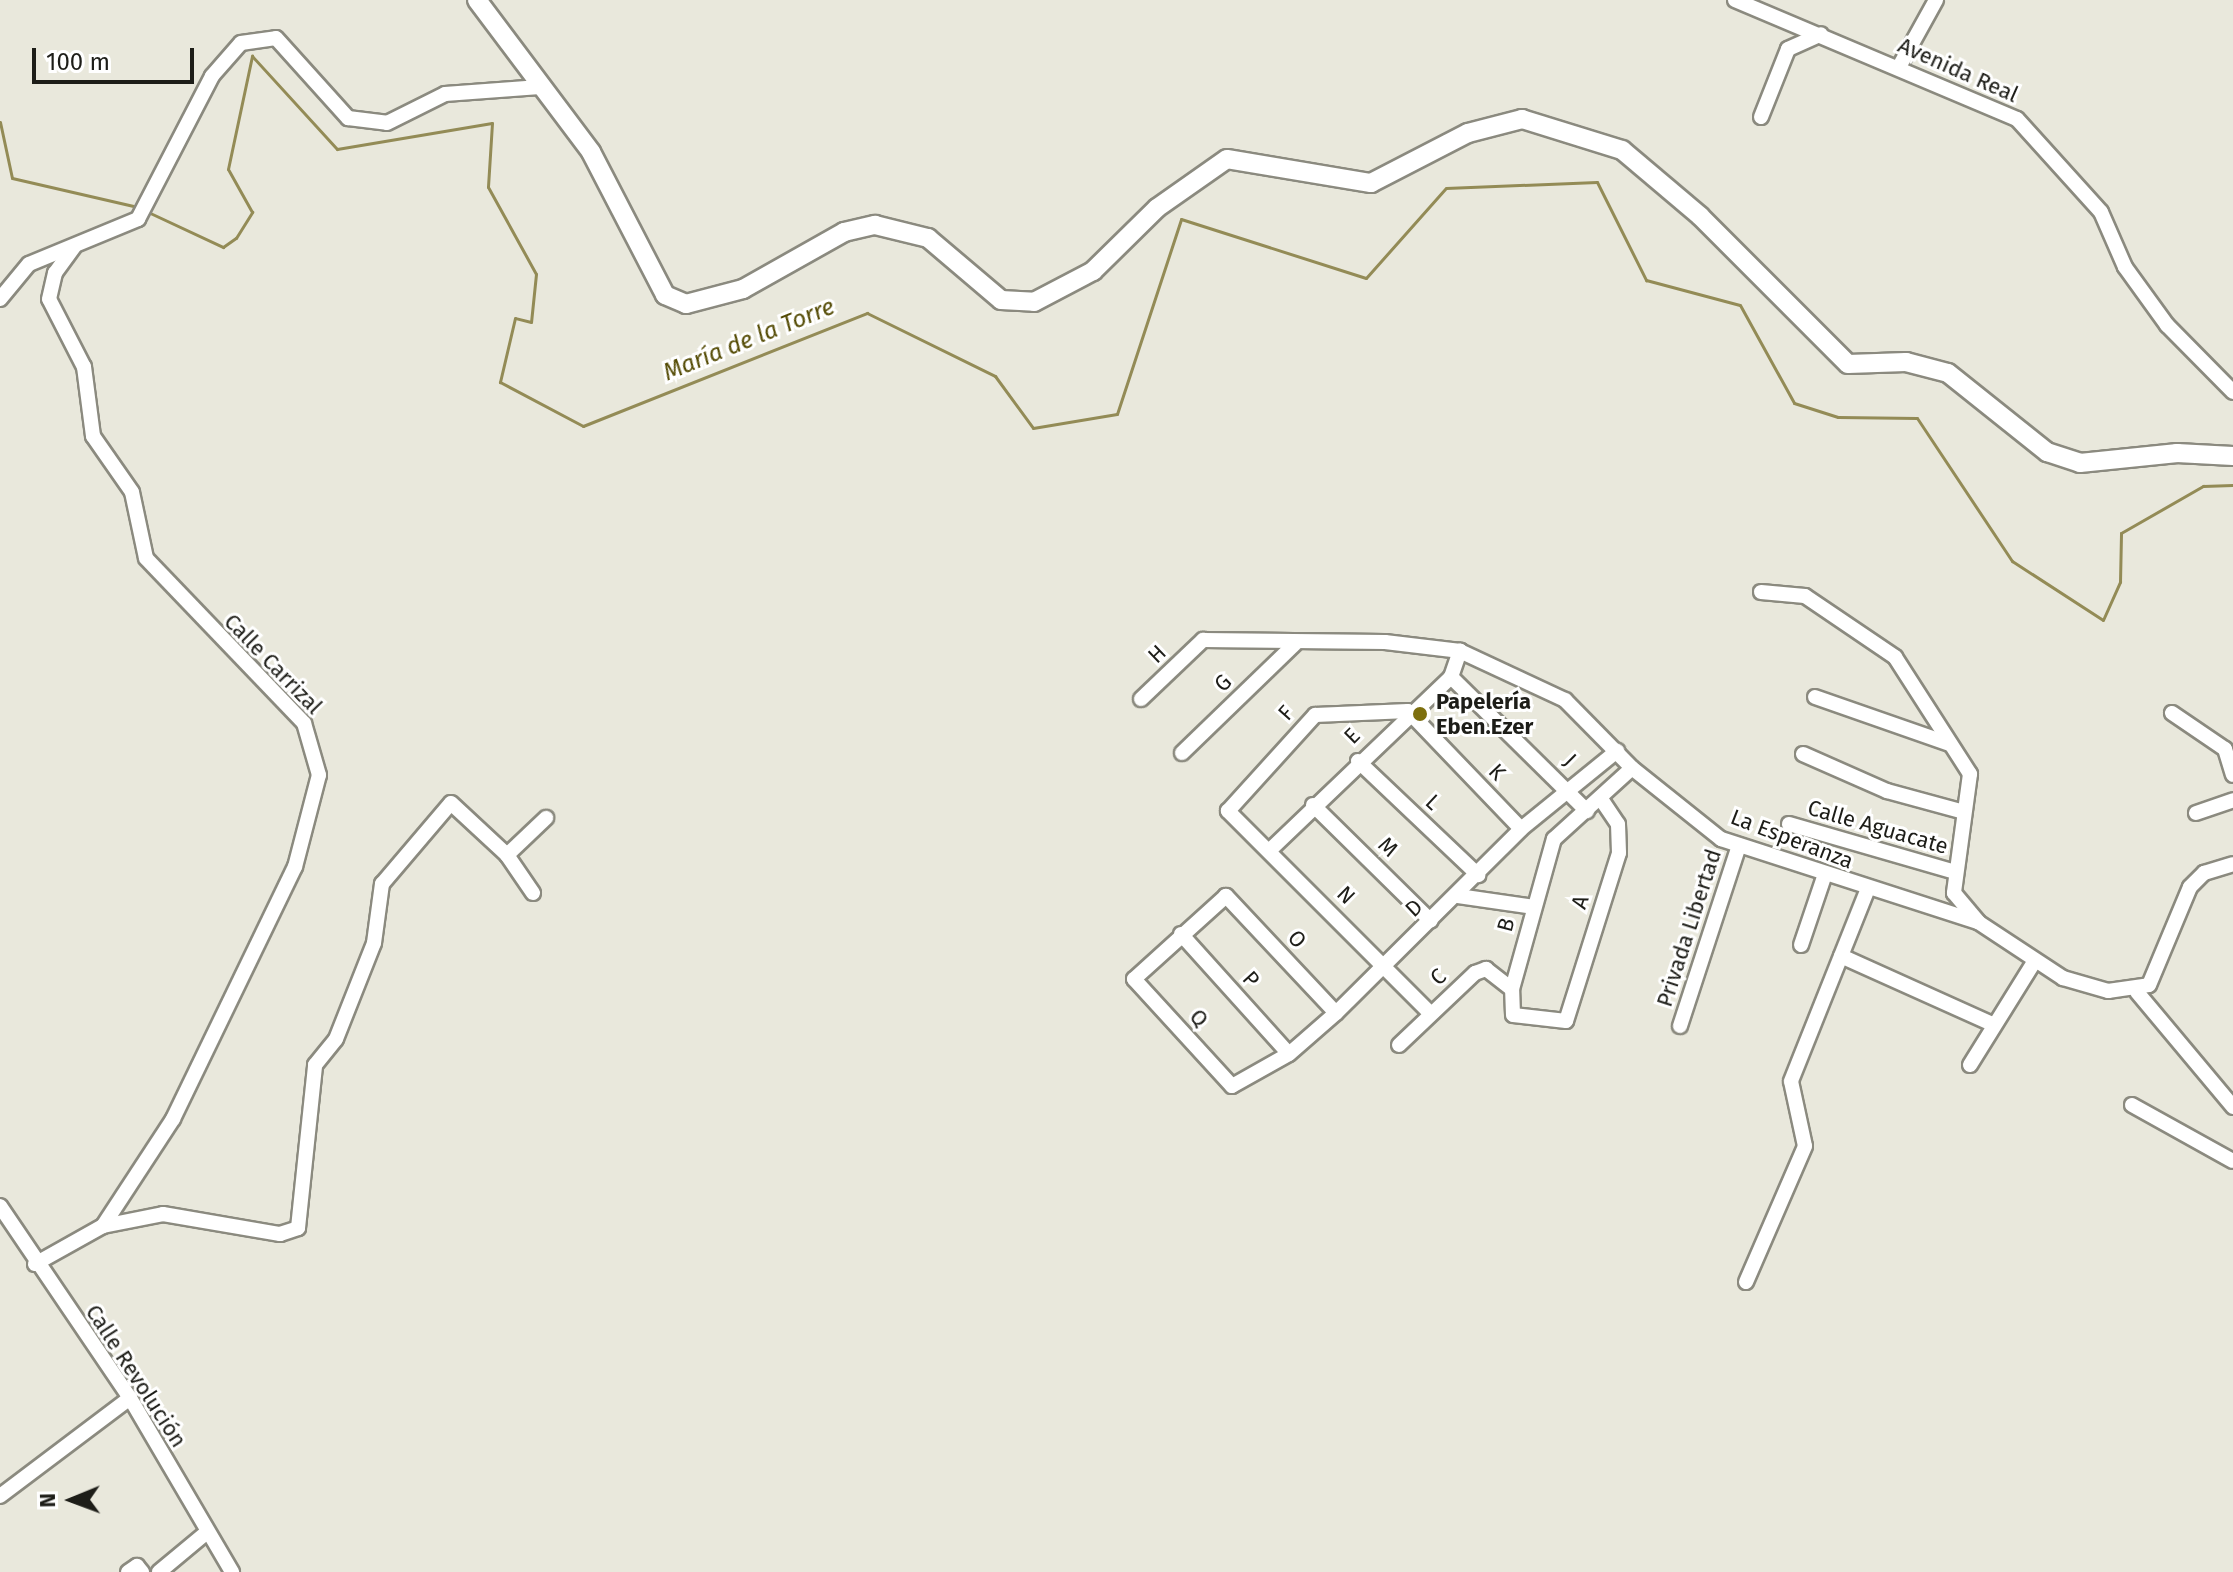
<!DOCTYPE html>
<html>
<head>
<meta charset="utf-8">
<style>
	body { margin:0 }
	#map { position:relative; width:2233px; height:1572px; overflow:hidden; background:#e9e8dc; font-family:"Fira Sans",sans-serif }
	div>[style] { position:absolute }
	.stream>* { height:3px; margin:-1.5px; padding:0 1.5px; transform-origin:1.5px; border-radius:1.5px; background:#938b56 }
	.roads { filter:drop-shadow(2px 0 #8b8a7f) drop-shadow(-2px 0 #8b8a7f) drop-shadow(0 2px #8b8a7f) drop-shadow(0 -2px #8b8a7f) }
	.minor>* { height:14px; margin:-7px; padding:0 7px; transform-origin:7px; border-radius:7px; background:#fff }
	.major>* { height:18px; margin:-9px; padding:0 9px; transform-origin:9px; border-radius:9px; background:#fff }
	.dots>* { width:22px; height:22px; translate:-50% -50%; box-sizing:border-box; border:4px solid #fff; border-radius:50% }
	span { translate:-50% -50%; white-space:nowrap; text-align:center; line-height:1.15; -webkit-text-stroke:6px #fff; paint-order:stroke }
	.street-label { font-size:22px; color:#1d1d18 }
	.poi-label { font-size:22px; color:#1d1d18; font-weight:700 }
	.left { translate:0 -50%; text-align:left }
	.water-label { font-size:24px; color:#554c06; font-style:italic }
	.north { position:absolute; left:32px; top:1460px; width:80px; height:80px; -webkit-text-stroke:6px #fff; paint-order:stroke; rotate:269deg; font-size:22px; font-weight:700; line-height:32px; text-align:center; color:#1d1d18 }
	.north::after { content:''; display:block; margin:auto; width:28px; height:36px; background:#1d1d18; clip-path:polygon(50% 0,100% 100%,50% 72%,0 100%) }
	.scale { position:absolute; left:32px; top:48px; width:162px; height:36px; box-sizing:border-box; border:4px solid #1d1d18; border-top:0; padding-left:10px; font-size:24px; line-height:28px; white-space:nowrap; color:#1d1d18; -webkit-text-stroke:6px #fff; paint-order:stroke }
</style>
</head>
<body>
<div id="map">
	<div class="stream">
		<i style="left:0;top:122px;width:57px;rotate:77.9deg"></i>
		<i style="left:12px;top:178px;width:129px;rotate:13deg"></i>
		<i style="left:148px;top:212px;width:83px;rotate:25deg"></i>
		<i style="left:223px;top:247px;width:16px;rotate:-35deg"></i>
		<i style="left:236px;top:238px;width:31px;rotate:-58deg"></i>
		<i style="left:252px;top:212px;width:49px;rotate:-119.2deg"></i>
		<i style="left:228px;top:169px;width:116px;rotate:-78deg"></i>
		<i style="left:252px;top:56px;width:126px;rotate:47.6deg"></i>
		<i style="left:337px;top:149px;width:157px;rotate:-9.5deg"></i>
		<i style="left:492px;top:123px;width:64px;rotate:93.6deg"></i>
		<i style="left:488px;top:187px;width:99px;rotate:61.1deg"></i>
		<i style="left:536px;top:274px;width:48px;rotate:95.9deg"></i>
		<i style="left:531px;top:322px;width:16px;rotate:-166deg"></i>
		<i style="left:515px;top:318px;width:66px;rotate:103.2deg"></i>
		<i style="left:500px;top:382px;width:94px;rotate:27.9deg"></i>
		<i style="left:583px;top:426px;width:306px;rotate:-21.7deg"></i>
		<i style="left:867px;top:313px;width:143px;rotate:26.2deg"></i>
		<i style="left:995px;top:376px;width:64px;rotate:53.8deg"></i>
		<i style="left:1033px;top:428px;width:85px;rotate:-9.5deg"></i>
		<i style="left:1117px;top:414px;width:205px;rotate:-71.8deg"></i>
		<i style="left:1181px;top:219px;width:194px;rotate:17.7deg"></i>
		<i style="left:1366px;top:278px;width:120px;rotate:-48.4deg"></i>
		<i style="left:1446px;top:188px;width:151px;rotate:-2.3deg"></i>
		<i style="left:1597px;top:182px;width:110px;rotate:63.4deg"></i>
		<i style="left:1646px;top:280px;width:97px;rotate:14.9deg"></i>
		<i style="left:1740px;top:305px;width:112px;rotate:61.1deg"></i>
		<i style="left:1794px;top:403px;width:46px;rotate:17.7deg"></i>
		<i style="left:1838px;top:417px;width:79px;rotate:0.7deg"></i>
		<i style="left:1917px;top:418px;width:172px;rotate:56.4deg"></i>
		<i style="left:2012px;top:561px;width:108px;rotate:33deg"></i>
		<i style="left:2103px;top:620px;width:42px;rotate:-65.9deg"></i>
		<i style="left:2120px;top:582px;width:49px;rotate:-88.8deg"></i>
		<i style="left:2121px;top:533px;width:95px;rotate:-29.8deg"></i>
		<i style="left:2203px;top:486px;width:30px;rotate:-2deg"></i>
	</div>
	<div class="roads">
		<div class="minor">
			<i style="left:1735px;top:0;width:306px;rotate:22.9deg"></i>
			<i style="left:2017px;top:119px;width:125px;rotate:47.9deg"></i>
			<i style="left:2101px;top:212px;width:60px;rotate:66.4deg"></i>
			<i style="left:2125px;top:267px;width:72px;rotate:54.1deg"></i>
			<i style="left:2167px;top:325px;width:94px;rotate:45.4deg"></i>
			<i style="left:1899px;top:67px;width:77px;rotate:-61.1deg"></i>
			<i style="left:1761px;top:117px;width:73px;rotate:-68.3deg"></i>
			<i style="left:1788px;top:49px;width:36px;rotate:-24deg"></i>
			<i style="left:0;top:299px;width:45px;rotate:-50.4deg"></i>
			<i style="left:29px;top:264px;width:118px;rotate:-22.4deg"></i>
			<i style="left:138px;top:219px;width:161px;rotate:-62.6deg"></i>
			<i style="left:212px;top:76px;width:44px;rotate:-48.7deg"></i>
			<i style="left:241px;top:43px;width:35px;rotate:-8deg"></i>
			<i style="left:276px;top:38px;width:108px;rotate:48deg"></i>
			<i style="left:348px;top:118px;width:39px;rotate:7deg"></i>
			<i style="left:387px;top:123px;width:65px;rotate:-26.6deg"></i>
			<i style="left:445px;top:94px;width:95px;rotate:-4.2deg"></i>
			<i style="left:1761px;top:592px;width:44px;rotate:5.2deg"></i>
			<i style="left:1805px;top:596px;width:109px;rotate:34.1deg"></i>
			<i style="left:1895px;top:657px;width:139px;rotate:57.3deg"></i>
			<i style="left:1970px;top:774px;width:120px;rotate:97.7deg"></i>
			<i style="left:1954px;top:893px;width:38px;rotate:50deg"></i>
			<i style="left:1451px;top:677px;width:191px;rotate:44.6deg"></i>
			<i style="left:1815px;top:697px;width:143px;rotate:19.2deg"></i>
			<i style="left:1141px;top:699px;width:86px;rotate:-43.6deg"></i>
			<i style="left:1203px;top:640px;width:182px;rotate:0.6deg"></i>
			<i style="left:1385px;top:642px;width:76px;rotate:6.8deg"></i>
			<i style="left:1460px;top:651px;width:116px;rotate:25deg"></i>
			<i style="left:1565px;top:700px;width:95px;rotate:45.4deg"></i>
			<i style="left:1632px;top:768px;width:114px;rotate:38.6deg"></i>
			<i style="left:1721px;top:839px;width:270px;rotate:17.9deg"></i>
			<i style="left:1978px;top:922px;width:102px;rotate:33.4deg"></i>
			<i style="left:2063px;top:978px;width:47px;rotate:16.1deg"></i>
			<i style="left:2108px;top:991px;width:41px;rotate:-8.3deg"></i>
			<i style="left:2149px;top:985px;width:106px;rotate:-67.3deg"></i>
			<i style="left:2190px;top:887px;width:20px;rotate:-45deg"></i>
			<i style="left:2204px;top:873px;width:30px;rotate:-17deg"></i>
			<i style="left:2172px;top:713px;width:64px;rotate:34.2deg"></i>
			<i style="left:2225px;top:749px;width:27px;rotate:73deg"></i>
			<i style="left:1182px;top:753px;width:157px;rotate:-44deg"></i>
			<i style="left:1803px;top:754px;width:92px;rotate:23.8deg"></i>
			<i style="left:1887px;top:791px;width:80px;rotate:15.3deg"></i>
			<i style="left:1358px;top:761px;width:166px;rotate:43.5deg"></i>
			<i style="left:1601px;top:799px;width:30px;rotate:56deg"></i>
			<i style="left:1618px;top:824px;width:29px;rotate:88deg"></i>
			<i style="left:1619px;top:853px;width:176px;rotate:107.5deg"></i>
			<i style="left:1566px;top:1021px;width:53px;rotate:-173.5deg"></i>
			<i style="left:1513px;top:1015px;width:26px;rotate:-92deg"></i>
			<i style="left:1512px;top:989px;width:156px;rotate:-74.4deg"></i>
			<i style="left:1554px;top:839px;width:105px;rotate:-42.3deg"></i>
			<i style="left:1313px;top:805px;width:165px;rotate:44.5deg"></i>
			<i style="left:2196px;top:813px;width:39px;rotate:-19deg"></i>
			<i style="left:1789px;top:824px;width:173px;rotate:16.1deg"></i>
			<i style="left:1270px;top:850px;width:250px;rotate:-43.7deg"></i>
			<i style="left:1451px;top:677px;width:28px;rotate:-71deg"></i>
			<i style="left:507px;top:855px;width:54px;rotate:-43.5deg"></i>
			<i style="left:1458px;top:896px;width:77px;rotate:8.2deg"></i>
			<i style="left:1181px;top:934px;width:161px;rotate:48deg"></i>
			<i style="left:1801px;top:945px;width:72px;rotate:-71.3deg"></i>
			<i style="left:1841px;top:956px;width:163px;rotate:24.2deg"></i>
			<i style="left:2137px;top:992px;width:150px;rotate:50.1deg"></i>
			<i style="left:1336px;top:1013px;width:161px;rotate:-133.2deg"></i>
			<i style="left:1226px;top:896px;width:124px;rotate:137.9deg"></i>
			<i style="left:1134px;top:979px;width:145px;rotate:47.5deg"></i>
			<i style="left:1232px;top:1086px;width:65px;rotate:-29.3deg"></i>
			<i style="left:1289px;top:1054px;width:62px;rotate:-41.1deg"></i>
			<i style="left:1336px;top:1013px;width:261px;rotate:-44.8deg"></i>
			<i style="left:1521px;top:829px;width:124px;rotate:-39.1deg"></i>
			<i style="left:1430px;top:1013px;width:286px;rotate:-135deg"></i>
			<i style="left:1228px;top:811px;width:130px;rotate:-47.8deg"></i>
			<i style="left:1315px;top:715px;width:93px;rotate:-2.5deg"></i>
			<i style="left:1408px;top:711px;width:163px;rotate:46.2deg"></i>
			<i style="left:1680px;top:1026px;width:190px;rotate:-71.9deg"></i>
			<i style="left:1399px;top:1045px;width:105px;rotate:-43.5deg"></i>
			<i style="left:1475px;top:973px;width:12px;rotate:-20deg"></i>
			<i style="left:1486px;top:969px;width:33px;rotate:38deg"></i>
			<i style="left:1970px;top:1065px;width:121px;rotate:-58.1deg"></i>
			<i style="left:2132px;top:1105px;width:115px;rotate:29deg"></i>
			<i style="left:0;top:1206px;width:232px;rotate:55.9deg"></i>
			<i style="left:130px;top:1398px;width:202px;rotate:59.6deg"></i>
			<i style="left:103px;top:1226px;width:61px;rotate:-11.3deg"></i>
			<i style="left:163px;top:1214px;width:119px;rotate:9.7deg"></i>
			<i style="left:280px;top:1234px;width:19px;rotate:-18deg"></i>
			<i style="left:298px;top:1228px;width:164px;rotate:-84deg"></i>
			<i style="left:315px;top:1065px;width:33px;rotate:-51deg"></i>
			<i style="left:336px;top:1039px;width:103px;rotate:-68.4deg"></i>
			<i style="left:374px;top:943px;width:60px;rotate:-82.3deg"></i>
			<i style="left:382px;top:884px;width:106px;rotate:-49.6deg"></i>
			<i style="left:451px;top:803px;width:76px;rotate:42.9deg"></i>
			<i style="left:507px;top:855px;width:46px;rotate:55.6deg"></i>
			<i style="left:35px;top:1264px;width:78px;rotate:-29.2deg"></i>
			<i style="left:103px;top:1226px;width:128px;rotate:-56.8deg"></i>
			<i style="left:173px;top:1119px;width:280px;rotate:-64.2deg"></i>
			<i style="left:295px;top:867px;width:95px;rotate:-75.4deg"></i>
			<i style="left:319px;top:775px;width:54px;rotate:-106.1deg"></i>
			<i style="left:304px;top:723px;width:228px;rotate:-133.8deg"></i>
			<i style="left:146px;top:558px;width:67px;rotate:-102deg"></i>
			<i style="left:132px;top:492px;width:68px;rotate:-124.9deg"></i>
			<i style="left:93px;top:436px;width:70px;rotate:-97.4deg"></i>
			<i style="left:84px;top:367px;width:76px;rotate:-117.2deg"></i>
			<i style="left:49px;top:299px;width:27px;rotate:-77deg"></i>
			<i style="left:55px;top:273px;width:32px;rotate:-54deg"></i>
			<i style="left:1746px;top:1282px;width:148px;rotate:-66.5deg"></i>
			<i style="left:1805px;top:1146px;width:66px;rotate:-102.2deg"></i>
			<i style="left:1791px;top:1081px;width:205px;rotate:-68.2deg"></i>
			<i style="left:0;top:1496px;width:163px;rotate:-37deg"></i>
			<i style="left:128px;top:1572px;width:11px;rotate:-34deg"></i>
			<i style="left:137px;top:1566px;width:8px;rotate:50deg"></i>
			<i style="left:159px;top:1572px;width:62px;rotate:-39.8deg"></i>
		</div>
		<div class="major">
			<i style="left:477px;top:0;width:190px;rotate:53.1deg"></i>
			<i style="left:591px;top:152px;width:161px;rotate:62.6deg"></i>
			<i style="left:665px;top:295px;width:23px;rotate:23deg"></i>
			<i style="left:686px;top:304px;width:59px;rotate:-14.7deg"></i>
			<i style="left:743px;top:289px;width:116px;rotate:-29.4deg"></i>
			<i style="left:844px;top:232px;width:32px;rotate:-13deg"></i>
			<i style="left:875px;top:225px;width:55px;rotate:13.8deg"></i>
			<i style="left:928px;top:238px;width:96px;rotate:40.3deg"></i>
			<i style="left:1001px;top:300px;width:33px;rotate:3deg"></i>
			<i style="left:1034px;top:302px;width:67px;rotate:-27.7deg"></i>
			<i style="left:1093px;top:271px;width:90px;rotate:-44.5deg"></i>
			<i style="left:1157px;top:208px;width:85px;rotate:-35deg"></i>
			<i style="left:1227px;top:159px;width:146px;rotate:9.5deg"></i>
			<i style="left:1371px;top:183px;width:109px;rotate:-27.3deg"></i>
			<i style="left:1468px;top:133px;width:56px;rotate:-14.5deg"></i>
			<i style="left:1522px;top:119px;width:105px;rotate:17.2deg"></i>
			<i style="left:1622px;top:150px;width:102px;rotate:40.2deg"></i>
			<i style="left:1700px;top:216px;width:209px;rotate:45deg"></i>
			<i style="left:1848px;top:364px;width:58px;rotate:-2deg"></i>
			<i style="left:1906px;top:362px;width:43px;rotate:14.7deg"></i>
			<i style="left:1948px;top:373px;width:127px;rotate:38.6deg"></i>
			<i style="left:2047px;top:452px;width:35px;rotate:18deg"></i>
			<i style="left:2080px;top:463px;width:98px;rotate:-5.9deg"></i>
			<i style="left:2177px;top:453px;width:56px;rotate:3.1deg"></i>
		</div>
	</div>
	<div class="dots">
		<i style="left:1420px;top:714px;background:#7d6f0e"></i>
	</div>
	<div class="street-label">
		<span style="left:1958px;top:70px;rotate:24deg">Avenida Real</span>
		<span style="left:1157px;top:654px;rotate:-44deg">H</span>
		<span style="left:273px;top:664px;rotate:46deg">Calle Carrizal</span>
		<span style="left:1223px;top:683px;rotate:-44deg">G</span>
		<span style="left:1286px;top:713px;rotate:-48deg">F</span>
		<span style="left:1352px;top:736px;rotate:-45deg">E</span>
		<span style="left:1570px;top:760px;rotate:45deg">J</span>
		<span style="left:1497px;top:772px;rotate:46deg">K</span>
		<span style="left:1433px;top:802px;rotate:43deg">L</span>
		<span style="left:1878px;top:827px;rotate:16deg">Calle Aguacate</span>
		<span style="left:1792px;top:839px;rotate:21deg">La Esperanza</span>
		<span style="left:1388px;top:847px;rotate:44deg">M</span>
		<span style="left:1346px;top:895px;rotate:45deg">N</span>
		<span style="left:1580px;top:902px;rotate:-72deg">A</span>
		<span style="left:1414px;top:908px;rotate:-43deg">D</span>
		<span style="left:1506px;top:925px;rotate:-75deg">B</span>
		<span style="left:1689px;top:928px;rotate:-72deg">Privada Libertad</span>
		<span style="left:1297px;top:939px;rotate:47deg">O</span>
		<span style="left:1438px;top:977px;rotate:-41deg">C</span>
		<span style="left:1251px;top:979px;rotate:48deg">P</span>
		<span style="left:1199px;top:1018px;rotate:48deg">Q</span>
		<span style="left:136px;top:1376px;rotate:57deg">Calle Revolución</span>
	</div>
	<div class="poi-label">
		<span class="left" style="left:1436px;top:714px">Papelería<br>Eben.Ezer</span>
	</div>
	<div class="water-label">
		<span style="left:749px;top:340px;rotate:-22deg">María de la Torre</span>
	</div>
	<div class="north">N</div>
	<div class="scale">100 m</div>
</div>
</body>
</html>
